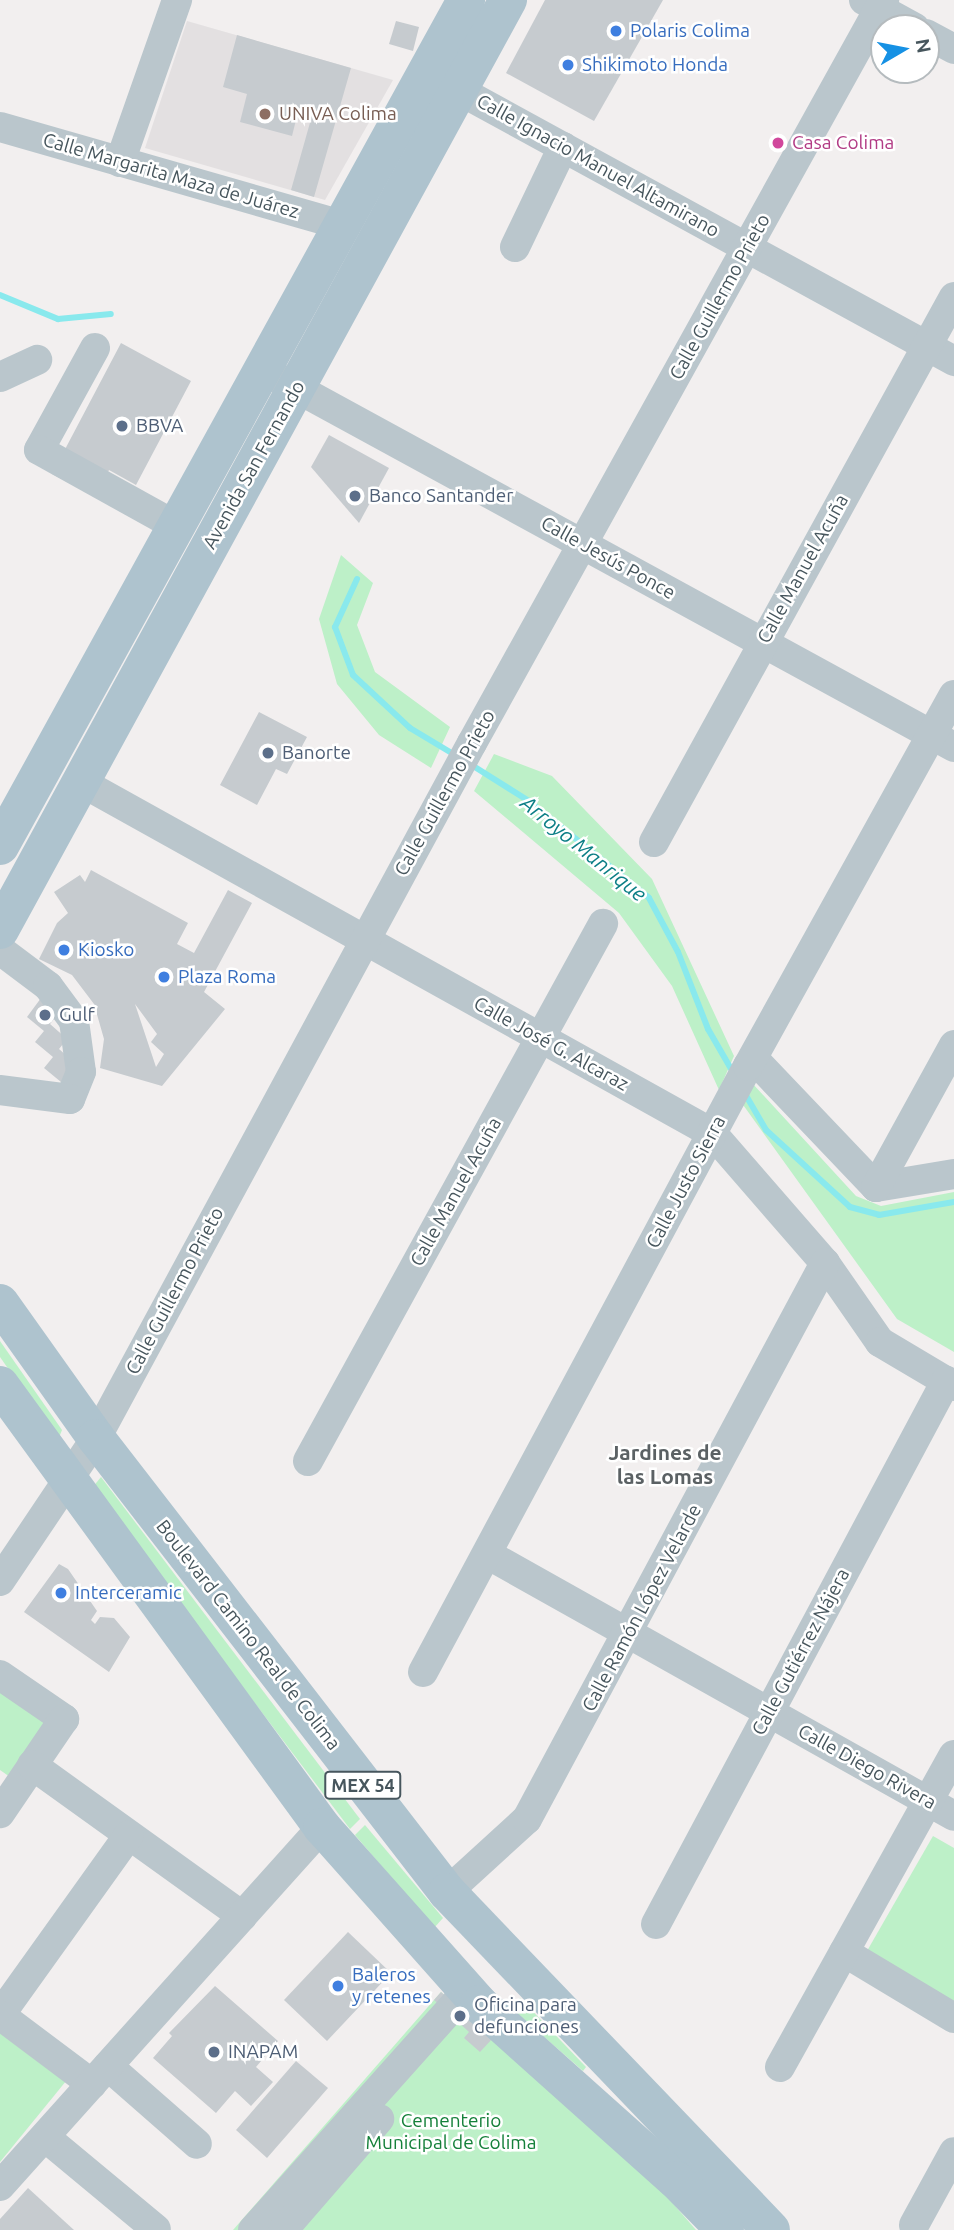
<!DOCTYPE html>
<html>
<head>
<meta charset="utf-8">
<style>
	body { margin:0 }
	#map { position:relative; width:954px; height:2230px; overflow:hidden; background:#f2efef; font-family:Ubuntu,sans-serif }
	div>[style] { position:absolute }
	.education>* { inset:0; background:#e3e0e1 }
	.green>* { inset:0; background:#bdf0c8 }
	.stream>* { height:6px; margin:-3px; padding:0 3px; transform-origin:3px; border-radius:3px; background:#89e9ed }
	.building>* { inset:0; background:#c6cbcf }
	.minor>* { height:30px; margin:-15px; padding:0 15px; transform-origin:15px; border-radius:15px; background:#bac6cc }
	.major>* { height:38px; margin:-19px; padding:0 19px; transform-origin:19px; border-radius:19px; background:#aec3ce }
	.dots>* { width:19px; height:19px; translate:-50% -50%; box-sizing:border-box; border:4px solid #fff; border-radius:50% }
	span { translate:-50% -50%; white-space:nowrap; text-align:center; line-height:1.15; -webkit-text-stroke:5px #fff; paint-order:stroke }
	.shield-label span { padding:2px 5px; background:#fff; border:2px solid; border-radius:5px; -webkit-text-stroke-width:0 }
	.shield-label { font-size:18px; color:#47565d; font-weight:700 }
	.shop-label { font-size:19px; color:#366cbe }
	.left { translate:0 -50%; text-align:left }
	.education-label { font-size:19px; color:#785e54 }
	.hotel-label { font-size:19px; color:#b23c85 }
	.street-label { font-size:19px; color:#47565d }
	.service-label { font-size:19px; color:#4e5e75 }
	.park-label { font-size:19px; color:#15803a }
	.water-label { font-size:21px; color:#0c7f86; font-style:italic }
	.neighbourhood-label { font-size:21px; color:#5b6164; font-weight:700 }
	.north { position:absolute; left:870px; top:14px; width:70px; height:70px; box-sizing:border-box; background:#fff; border:2px solid #b5bbbe; border-radius:50%; rotate:80deg; font-size:19px; font-weight:700; line-height:28px; text-align:center; color:#47565d }
	.north::after { content:''; display:block; margin:auto; width:24px; height:32px; background:#1691e4; clip-path:polygon(50% 0,100% 100%,50% 72%,0 100%) }
</style>
</head>
<body>
<div id="map">
	<div class="education">
		<i style="clip-path:polygon(187px 21px,393px 80px,325px 200px,145px 148px)"></i>
	</div>
	<div class="green">
		<i style="clip-path:polygon(341px 555px,373px 583px,357px 625px,375px 672px,450px 727px,431px 768px,379px 735px,337px 684px,319px 619px)"></i>
		<i style="clip-path:polygon(494px 754px,552px 776px,652px 879px,734px 1056px,719px 1090px,672px 986px,619px 913px,474px 791px)"></i>
		<i style="clip-path:polygon(752px 1083px,856px 1196px,881px 1206px,954px 1192px,954px 1352px,897px 1319px,741px 1102px)"></i>
		<i style="clip-path:polygon(0 1341px,62px 1430px,58px 1440px,0 1357px)"></i>
		<i style="clip-path:polygon(101px 1477px,360px 1819px,350px 1829px,92px 1488px)"></i>
		<i style="clip-path:polygon(0 1684px,50px 1719px,10px 1777px,0 1770px)"></i>
		<i style="clip-path:polygon(365px 1825px,443px 1918px,434px 1928px,355px 1835px)"></i>
		<i style="clip-path:polygon(933px 1836px,954px 1848px,954px 2002px,867px 1951px)"></i>
		<i style="clip-path:polygon(441px 1992px,663px 2192px,696px 2230px,233px 2230px)"></i>
		<i style="clip-path:polygon(520px 1998px,586px 2067px,583px 2071px,511px 2008px)"></i>
		<i style="clip-path:polygon(0 2031px,71px 2075px,0 2162px)"></i>
	</div>
	<div class="stream">
		<i style="left:0;top:295px;width:63px;rotate:22.5deg"></i>
		<i style="left:58px;top:319px;width:53px;rotate:-5.4deg"></i>
		<i style="left:357px;top:579px;width:53px;rotate:114.6deg"></i>
		<i style="left:335px;top:627px;width:51px;rotate:69.4deg"></i>
		<i style="left:353px;top:675px;width:78px;rotate:42.9deg"></i>
		<i style="left:410px;top:728px;width:52px;rotate:31deg"></i>
		<i style="left:470px;top:764px;width:70px;rotate:32.1deg"></i>
		<i style="left:529px;top:801px;width:154px;rotate:38.9deg"></i>
		<i style="left:649px;top:898px;width:61px;rotate:61.8deg"></i>
		<i style="left:678px;top:952px;width:83px;rotate:68.7deg"></i>
		<i style="left:708px;top:1029px;width:52px;rotate:60deg"></i>
		<i style="left:744px;top:1092px;width:44px;rotate:59.9deg"></i>
		<i style="left:766px;top:1130px;width:114px;rotate:42.5deg"></i>
		<i style="left:850px;top:1207px;width:30px;rotate:15deg"></i>
		<i style="left:879px;top:1215px;width:76px;rotate:-9.8deg"></i>
	</div>
	<div class="building">
		<i style="clip-path:polygon(545px 0,663px 0,594px 121px,506px 73px)"></i>
		<i style="clip-path:polygon(396px 21px,419px 27px,413px 51px,389px 44px)"></i>
		<i style="clip-path:polygon(237px 35px,351px 68px,314px 197px,291px 190px,313px 112px,299px 108px,292px 136px,240px 122px,247px 94px,223px 87px)"></i>
		<i style="clip-path:polygon(121px 343px,191px 381px,136px 485px,109px 470px,96px 497px,52px 474px)"></i>
		<i style="clip-path:polygon(329px 435px,389px 468px,359px 523px,311px 467px)"></i>
		<i style="clip-path:polygon(259px 712px,307px 737px,287px 774px,276px 769px,257px 805px,220px 785px)"></i>
		<i style="clip-path:polygon(evenodd,91px 870px,188px 923px,177px 944px,194px 953px,228px 890px,252px 903px,204px 992px,225px 1009px,162px 1086px,100px 1068px,104px 1039px,94px 1004px,72px 975px,39px 959px,57px 923px,68px 913px,54px 892px,80px 875px,85px 882px,91px 870px,135px 1004px,157px 1034px,151px 1042px,164px 1054px,156px 1067px,135px 1004px)"></i>
		<i style="clip-path:polygon(41px 998px,59px 1013px,50px 1024px,67px 1039px,59px 1049px,76px 1064px,61px 1082px,44px 1068px,53px 1057px,35px 1042px,44px 1031px,27px 1017px)"></i>
		<i style="clip-path:polygon(59px 1564px,68px 1569px,97px 1611px,91px 1620px,95px 1624px,100px 1617px,114px 1618px,130px 1637px,109px 1672px,24px 1612px)"></i>
		<i style="clip-path:polygon(348px 1932px,391px 1973px,327px 2041px,284px 2000px)"></i>
		<i style="clip-path:polygon(215px 1986px,278px 2041px,256px 2067px,273px 2082px,251px 2106px,235px 2091px,216px 2113px,153px 2058px,172px 2036px,169px 2033px)"></i>
		<i style="clip-path:polygon(441px 1992px,493px 2038px,480px 2052px,464px 2038px,469px 2032px,434px 2000px)"></i>
		<i style="clip-path:polygon(296px 2061px,328px 2088px,267px 2158px,236px 2130px)"></i>
		<i style="clip-path:polygon(28px 2188px,74px 2230px,0 2230px,0 2219px)"></i>
	</div>
	<div class="minor">
		<i style="left:864px;top:0;width:58px;rotate:28.8deg"></i>
		<i style="left:926px;top:34px;width:32px;rotate:28deg"></i>
		<i style="left:442px;top:81px;width:584px;rotate:28.67deg"></i>
		<i style="left:0;top:127px;width:356px;rotate:16deg"></i>
		<i style="left:120px;top:162px;width:172px;rotate:-70.6deg"></i>
		<i style="left:515px;top:247px;width:111px;rotate:-64.4deg"></i>
		<i style="left:95px;top:348px;width:116px;rotate:118.8deg"></i>
		<i style="left:39px;top:450px;width:157px;rotate:29deg"></i>
		<i style="left:0;top:377px;width:41px;rotate:-24.7deg"></i>
		<i style="left:278px;top:378px;width:770px;rotate:28.63deg"></i>
		<i style="left:81px;top:782px;width:722px;rotate:29.09deg"></i>
		<i style="left:712px;top:1133px;width:172px;rotate:49deg"></i>
		<i style="left:825px;top:1263px;width:96px;rotate:55.2deg"></i>
		<i style="left:880px;top:1342px;width:86px;rotate:30.7deg"></i>
		<i style="left:654px;top:842px;width:622px;rotate:-61.17deg"></i>
		<i style="left:0;top:950px;width:60px;rotate:36.9deg"></i>
		<i style="left:48px;top:986px;width:44px;rotate:53.4deg"></i>
		<i style="left:74px;top:1021px;width:51px;rotate:82.2deg"></i>
		<i style="left:81px;top:1072px;width:29px;rotate:112deg"></i>
		<i style="left:70px;top:1099px;width:71px;rotate:-172.7deg"></i>
		<i style="left:753px;top:1058px;width:178px;rotate:46.4deg"></i>
		<i style="left:876px;top:1187px;width:79px;rotate:-9.5deg"></i>
		<i style="left:876px;top:1187px;width:162px;rotate:-61.2deg"></i>
		<i style="left:308px;top:1461px;width:613px;rotate:-61.22deg"></i>
		<i style="left:487px;top:1554px;width:535px;rotate:29.29deg"></i>
		<i style="left:0;top:1581px;width:172px;rotate:-56.1deg"></i>
		<i style="left:96px;top:1438px;width:790px;rotate:-61.59deg"></i>
		<i style="left:472px;top:743px;width:850px;rotate:-60.99deg"></i>
		<i style="left:423px;top:1672px;width:688px;rotate:-61.8deg"></i>
		<i style="left:748px;top:1066px;width:424px;rotate:-61deg"></i>
		<i style="left:0;top:1675px;width:78px;rotate:34.5deg"></i>
		<i style="left:64px;top:1719px;width:114px;rotate:124.2deg"></i>
		<i style="left:32px;top:1765px;width:259px;rotate:35.7deg"></i>
		<i style="left:447px;top:1892px;width:108px;rotate:-42.4deg"></i>
		<i style="left:527px;top:1819px;width:631px;rotate:-61.81deg"></i>
		<i style="left:656px;top:1924px;width:616px;rotate:-61.89deg"></i>
		<i style="left:844px;top:1952px;width:128px;rotate:31deg"></i>
		<i style="left:0;top:2015px;width:221px;rotate:-54.4deg"></i>
		<i style="left:0;top:2015px;width:115px;rotate:36.9deg"></i>
		<i style="left:108px;top:2066px;width:118px;rotate:41.2deg"></i>
		<i style="left:780px;top:2067px;width:357px;rotate:-60.9deg"></i>
		<i style="left:45px;top:2137px;width:144px;rotate:39.7deg"></i>
		<i style="left:0;top:2186px;width:482px;rotate:-48.1deg"></i>
		<i style="left:914px;top:2225px;width:83px;rotate:-61.3deg"></i>
		<i style="left:253px;top:2230px;width:321px;rotate:-48.2deg"></i>
		<i style="left:283px;top:2230px;width:147px;rotate:-49.1deg"></i>
	</div>
	<div class="major">
		<i style="left:0;top:846px;width:966px;rotate:-61.15deg"></i>
		<i style="left:0;top:930px;width:1060px;rotate:-61.36deg"></i>
		<i style="left:0;top:1303px;width:166px;rotate:54.6deg"></i>
		<i style="left:96px;top:1438px;width:574px;rotate:52.29deg"></i>
		<i style="left:447px;top:1892px;width:468px;rotate:46.2deg"></i>
		<i style="left:0;top:1385px;width:547px;rotate:53.93deg"></i>
		<i style="left:322px;top:1827px;width:237px;rotate:48.4deg"></i>
		<i style="left:479px;top:2004px;width:264px;rotate:41.8deg"></i>
		<i style="left:676px;top:2180px;width:70px;rotate:45.6deg"></i>
	</div>
	<div class="dots">
		<i style="left:616px;top:31px;background:#3f7fe0"></i>
		<i style="left:568px;top:65px;background:#3f7fe0"></i>
		<i style="left:265px;top:114px;background:#8d6e63"></i>
		<i style="left:778px;top:143px;background:#d1479c"></i>
		<i style="left:122px;top:426px;background:#5c6f8a"></i>
		<i style="left:355px;top:496px;background:#5c6f8a"></i>
		<i style="left:268px;top:753px;background:#5c6f8a"></i>
		<i style="left:64px;top:950px;background:#3f7fe0"></i>
		<i style="left:164px;top:977px;background:#3f7fe0"></i>
		<i style="left:45px;top:1015px;background:#5c6f8a"></i>
		<i style="left:61px;top:1593px;background:#3f7fe0"></i>
		<i style="left:338px;top:1986px;background:#3f7fe0"></i>
		<i style="left:460px;top:2016px;background:#5c6f8a"></i>
		<i style="left:214px;top:2052px;background:#5c6f8a"></i>
	</div>
	<div class="shield-label">
		<span style="left:363px;top:1785px">MEX 54</span>
	</div>
	<div class="shop-label">
		<span class="left" style="left:630px;top:31px">Polaris Colima</span>
		<span class="left" style="left:582px;top:65px">Shikimoto Honda</span>
		<span class="left" style="left:78px;top:950px">Kiosko</span>
		<span class="left" style="left:178px;top:977px">Plaza Roma</span>
		<span class="left" style="left:75px;top:1593px">Interceramic</span>
		<span class="left" style="left:352px;top:1986px">Baleros<br>y retenes</span>
	</div>
	<div class="education-label">
		<span class="left" style="left:279px;top:114px">UNIVA Colima</span>
	</div>
	<div class="hotel-label">
		<span class="left" style="left:792px;top:143px">Casa Colima</span>
	</div>
	<div class="street-label">
		<span style="left:598px;top:166px;rotate:29deg">Calle Ignacio Manuel Altamirano</span>
		<span style="left:171px;top:176px;rotate:16deg">Calle Margarita Maza de Juárez</span>
		<span style="left:720px;top:297px;rotate:-61deg">Calle Guillermo Prieto</span>
		<span style="left:254px;top:465px;rotate:-61deg">Avenida San Fernando</span>
		<span style="left:608px;top:558px;rotate:29deg">Calle Jesús Ponce</span>
		<span style="left:803px;top:569px;rotate:-61deg">Calle Manuel Acuña</span>
		<span style="left:445px;top:793px;rotate:-61deg">Calle Guillermo Prieto</span>
		<span style="left:551px;top:1044px;rotate:29deg">Calle José G. Alcaraz</span>
		<span style="left:686px;top:1182px;rotate:-62deg">Calle Justo Sierra</span>
		<span style="left:456px;top:1192px;rotate:-61deg">Calle Manuel Acuña</span>
		<span style="left:175px;top:1291px;rotate:-62deg">Calle Guillermo Prieto</span>
		<span style="left:642px;top:1608px;rotate:-62deg">Calle Ramón López Velarde</span>
		<span style="left:248px;top:1635px;rotate:52deg">Boulevard Camino Real de Colima</span>
		<span style="left:801px;top:1652px;rotate:-62deg">Calle Gutiérrez Nájera</span>
		<span style="left:867px;top:1767px;rotate:29deg">Calle Diego Rivera</span>
	</div>
	<div class="service-label">
		<span class="left" style="left:136px;top:426px">BBVA</span>
		<span class="left" style="left:369px;top:496px">Banco Santander</span>
		<span class="left" style="left:282px;top:753px">Banorte</span>
		<span class="left" style="left:59px;top:1015px">Gulf</span>
		<span class="left" style="left:474px;top:2016px">Oficina para<br>defunciones</span>
		<span class="left" style="left:228px;top:2052px">INAPAM</span>
	</div>
	<div class="park-label">
		<span style="left:451px;top:2132px">Cementerio<br>Municipal de Colima</span>
	</div>
	<div class="water-label">
		<span style="left:584px;top:848px;rotate:39deg">Arroyo Manrique</span>
	</div>
	<div class="neighbourhood-label">
		<span style="left:665px;top:1464px">Jardines de<br>las Lomas</span>
	</div>
	<div class="north">N</div>
</div>
</body>
</html>
